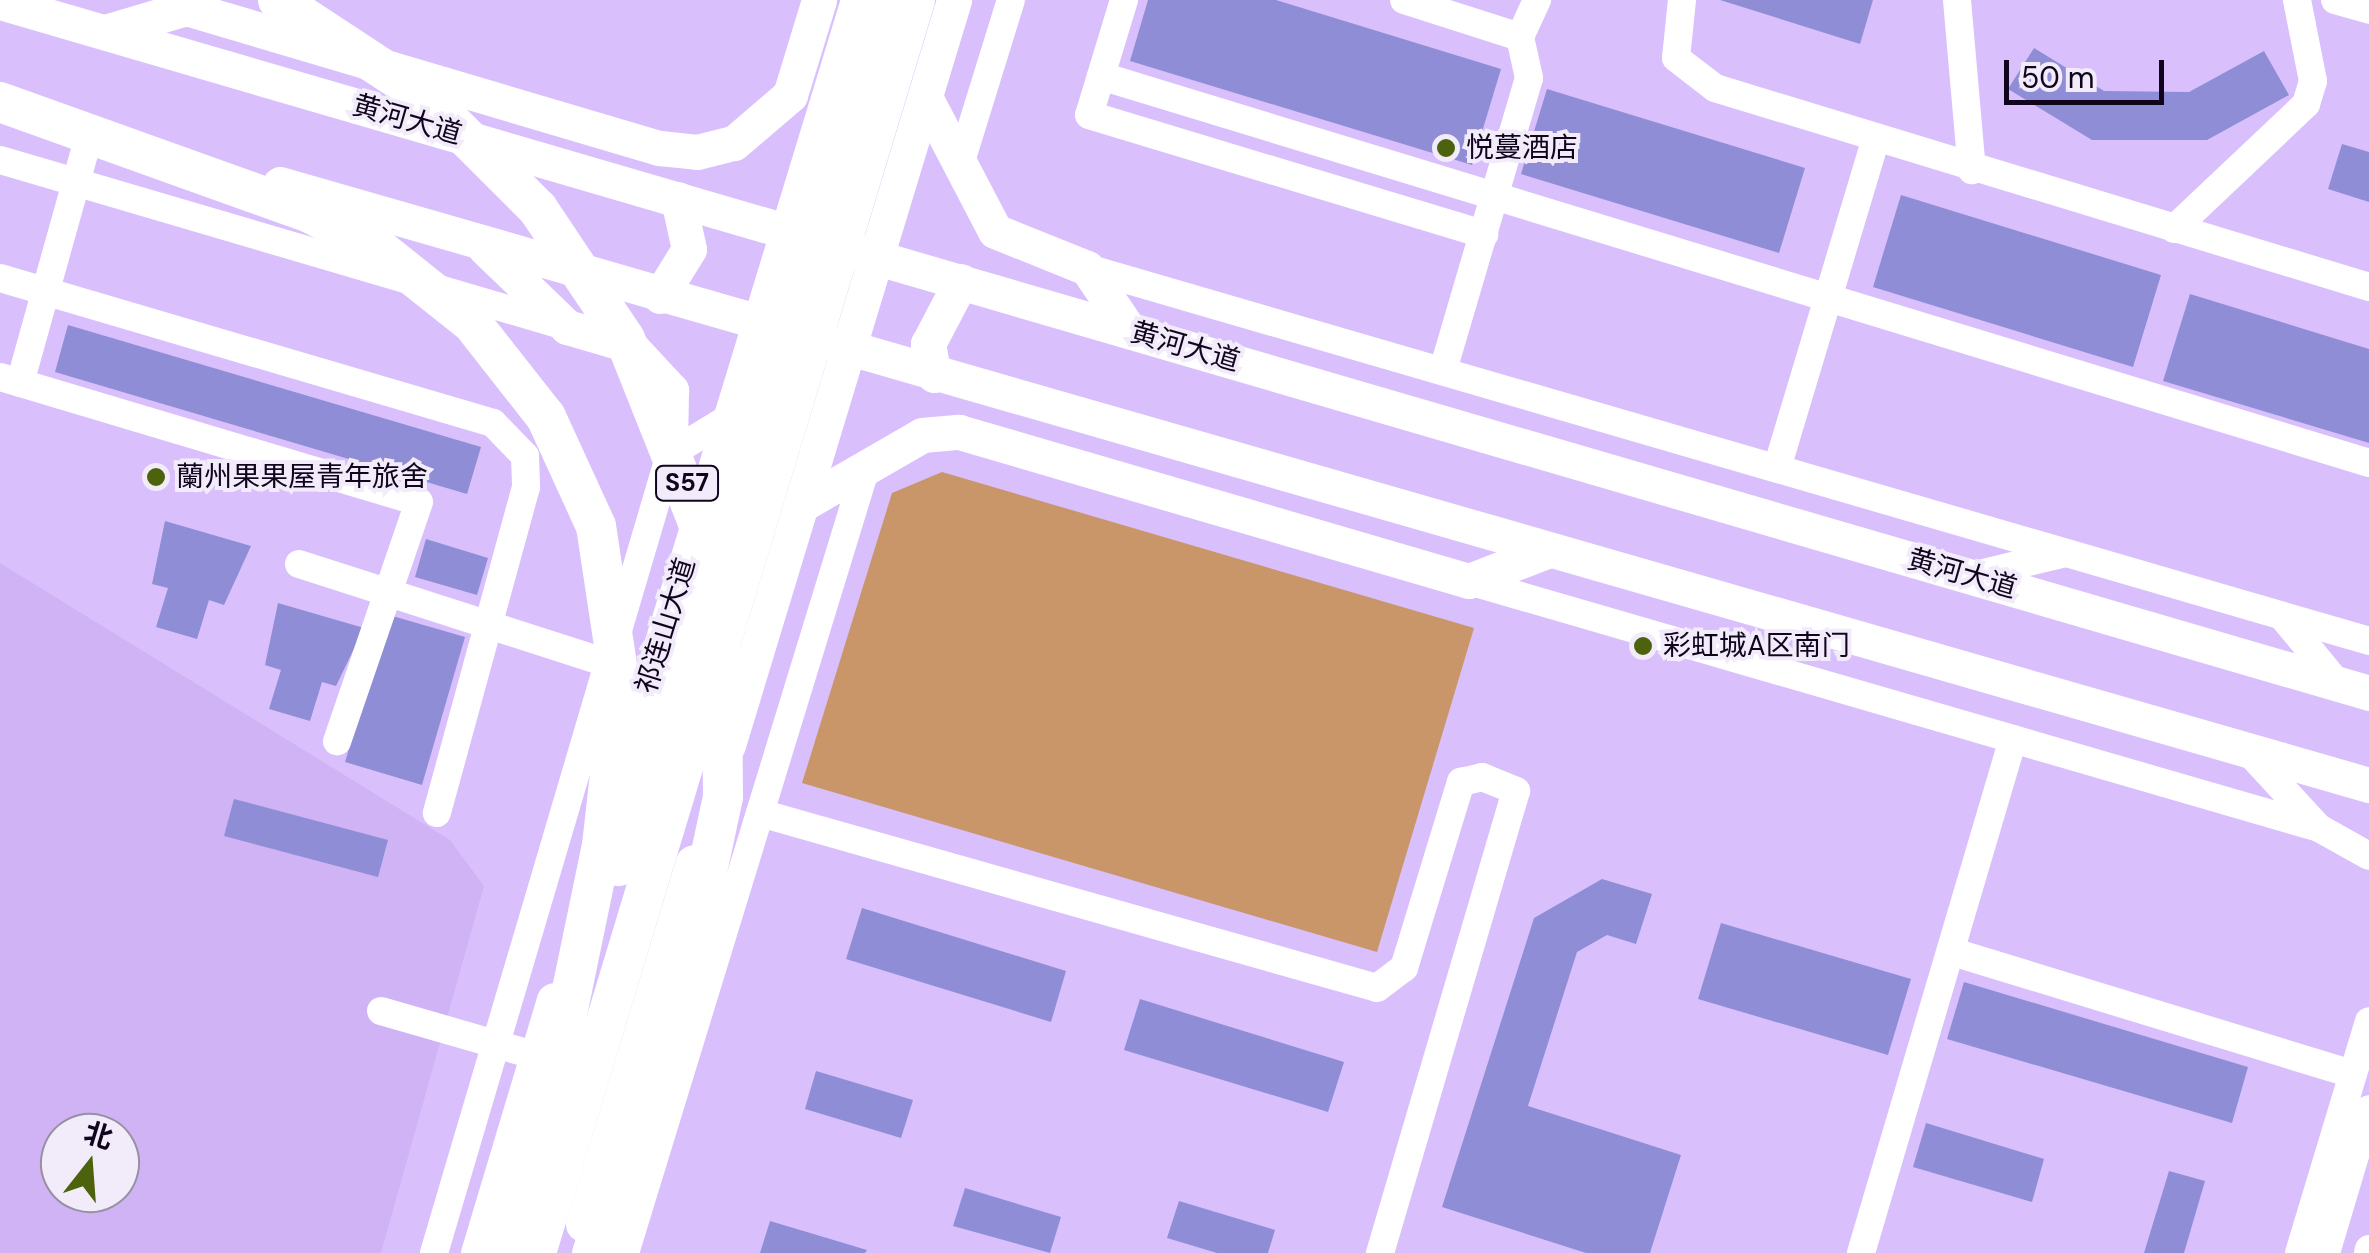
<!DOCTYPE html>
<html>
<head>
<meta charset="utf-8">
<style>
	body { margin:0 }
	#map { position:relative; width:2369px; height:1253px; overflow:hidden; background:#d9c0fd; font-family:"DM Sans","Noto Sans SC",sans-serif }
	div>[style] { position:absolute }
	.built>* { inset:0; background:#cfb3f5 }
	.green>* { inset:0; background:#c89668 }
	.building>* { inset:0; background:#8e8dd6 }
	.minor>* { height:28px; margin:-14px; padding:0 14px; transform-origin:14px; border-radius:14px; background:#fff }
	.major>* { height:35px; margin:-17.5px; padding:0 17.5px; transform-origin:17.5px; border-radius:17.5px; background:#fff }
	.highway>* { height:40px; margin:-20px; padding:0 20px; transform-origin:20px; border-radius:20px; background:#fff }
	.dots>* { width:28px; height:28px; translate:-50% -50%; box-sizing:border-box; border:5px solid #f1ebfa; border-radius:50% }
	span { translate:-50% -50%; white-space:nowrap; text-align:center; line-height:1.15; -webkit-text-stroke:8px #f1ebfa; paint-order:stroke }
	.shield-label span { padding:2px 8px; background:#f1ebfa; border:2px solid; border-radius:8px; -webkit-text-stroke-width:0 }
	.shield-label { font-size:25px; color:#11051e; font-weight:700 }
	.street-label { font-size:28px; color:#11051e }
	.poi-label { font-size:28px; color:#11051e }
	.left { translate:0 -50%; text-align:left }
	.north { position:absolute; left:40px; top:1113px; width:100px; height:100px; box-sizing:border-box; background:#f1ebfa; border:2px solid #978fa2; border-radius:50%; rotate:17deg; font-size:28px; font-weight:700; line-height:40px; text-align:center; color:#11051e }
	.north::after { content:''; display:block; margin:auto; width:35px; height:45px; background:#4c620d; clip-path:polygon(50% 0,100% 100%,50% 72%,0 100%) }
	.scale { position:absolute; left:2004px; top:60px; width:160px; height:45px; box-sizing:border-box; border:5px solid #11051e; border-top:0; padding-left:12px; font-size:30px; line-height:35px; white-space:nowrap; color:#11051e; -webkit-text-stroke:8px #f1ebfa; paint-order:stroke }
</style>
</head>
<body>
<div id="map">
	<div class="built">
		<i style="clip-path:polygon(evenodd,0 563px,450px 840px,484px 886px,381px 1253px,0 1253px,0 563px,60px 1133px,120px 1133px,120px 1193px,60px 1193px,60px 1133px)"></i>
	</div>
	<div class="green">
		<i style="clip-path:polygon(942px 472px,1474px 628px,1377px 952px,802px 783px,892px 493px)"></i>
	</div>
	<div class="building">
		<i style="clip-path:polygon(1148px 0,1276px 0,1501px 69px,1472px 165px,1130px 61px)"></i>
		<i style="clip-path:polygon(1720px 0,1873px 0,1860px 44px)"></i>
		<i style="clip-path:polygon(2034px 48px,2104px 91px,2189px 92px,2264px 51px,2289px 95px,2207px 140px,2092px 140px,2008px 89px)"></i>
		<i style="clip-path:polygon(1547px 89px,1805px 168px,1779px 253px,1521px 174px)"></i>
		<i style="clip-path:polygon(2342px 144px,2369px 152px,2369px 202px,2328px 189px)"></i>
		<i style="clip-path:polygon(1901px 195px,2161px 275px,2133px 367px,1873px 287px)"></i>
		<i style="clip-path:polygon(2190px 294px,2369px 349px,2369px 443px,2163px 381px)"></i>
		<i style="clip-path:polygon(68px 325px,481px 447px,467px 494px,55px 372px)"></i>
		<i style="clip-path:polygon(165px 521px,251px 546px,224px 605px,209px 600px,197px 639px,156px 627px,168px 588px,152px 584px)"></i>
		<i style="clip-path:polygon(426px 539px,488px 558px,477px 595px,415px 577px)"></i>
		<i style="clip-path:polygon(278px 603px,364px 628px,336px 686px,322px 682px,310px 721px,269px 709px,281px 670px,265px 665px)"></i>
		<i style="clip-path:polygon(389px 615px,465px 637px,422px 785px,345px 762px)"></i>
		<i style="clip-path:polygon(234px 799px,388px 840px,378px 877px,224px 836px)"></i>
		<i style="clip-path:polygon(1602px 879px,1652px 894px,1636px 944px,1607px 935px,1577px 952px,1528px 1106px,1681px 1155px,1650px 1253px,1586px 1253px,1442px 1207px,1534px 918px)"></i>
		<i style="clip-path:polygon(862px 908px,1066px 971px,1051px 1022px,846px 959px)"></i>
		<i style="clip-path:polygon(1721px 923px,1911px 979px,1888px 1055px,1698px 999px)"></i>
		<i style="clip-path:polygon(1964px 982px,2248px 1067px,2232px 1123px,1947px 1039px)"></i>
		<i style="clip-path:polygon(1140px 999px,1344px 1062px,1328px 1112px,1124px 1050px)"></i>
		<i style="clip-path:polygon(816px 1071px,913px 1100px,901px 1138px,805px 1109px)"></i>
		<i style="clip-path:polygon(1926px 1123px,2044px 1159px,2032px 1202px,1913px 1167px)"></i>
		<i style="clip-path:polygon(2169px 1171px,2205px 1181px,2184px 1253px,2144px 1253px)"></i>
		<i style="clip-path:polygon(965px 1188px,1061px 1217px,1050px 1253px,953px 1226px)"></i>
		<i style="clip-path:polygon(1179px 1201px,1275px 1230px,1268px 1253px,1217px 1253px,1167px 1238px)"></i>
		<i style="clip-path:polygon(770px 1221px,867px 1250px,865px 1253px,760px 1253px)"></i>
	</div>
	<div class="minor">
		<i style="left:1124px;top:0;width:120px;rotate:106.9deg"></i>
		<i style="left:1089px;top:115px;width:413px;rotate:16.8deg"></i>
		<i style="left:1404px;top:0;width:122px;rotate:17.7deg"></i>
		<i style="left:1520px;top:37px;width:42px;rotate:77.6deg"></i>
		<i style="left:1529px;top:78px;width:305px;rotate:106.4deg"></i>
		<i style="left:1682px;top:0;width:58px;rotate:95.9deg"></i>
		<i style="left:1676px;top:58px;width:49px;rotate:37.6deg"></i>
		<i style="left:1715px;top:88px;width:684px;rotate:16.92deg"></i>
		<i style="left:1957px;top:0;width:171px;rotate:85deg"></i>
		<i style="left:2335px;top:0;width:35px;rotate:16deg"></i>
		<i style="left:1520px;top:37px;width:41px;rotate:-65.3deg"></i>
		<i style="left:1101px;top:76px;width:1326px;rotate:16.97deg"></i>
		<i style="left:962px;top:158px;width:165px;rotate:-72.8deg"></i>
		<i style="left:0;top:160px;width:589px;rotate:16.37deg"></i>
		<i style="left:2174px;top:229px;width:182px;rotate:-43.4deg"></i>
		<i style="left:2306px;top:104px;width:24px;rotate:-73deg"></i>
		<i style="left:2313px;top:81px;width:83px;rotate:-101.2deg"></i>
		<i style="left:1087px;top:268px;width:1335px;rotate:16.22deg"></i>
		<i style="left:0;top:278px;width:514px;rotate:16.39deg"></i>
		<i style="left:493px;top:423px;width:46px;rotate:45.9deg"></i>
		<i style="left:525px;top:456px;width:31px;rotate:88deg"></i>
		<i style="left:526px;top:487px;width:338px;rotate:105.3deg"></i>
		<i style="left:0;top:377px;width:437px;rotate:16.6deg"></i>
		<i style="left:419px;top:502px;width:253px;rotate:108.9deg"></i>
		<i style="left:20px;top:383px;width:264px;rotate:-74.4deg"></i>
		<i style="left:1777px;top:468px;width:344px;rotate:-73.3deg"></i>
		<i style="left:299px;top:564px;width:324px;rotate:17.8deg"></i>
		<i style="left:1971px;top:576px;width:97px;rotate:-13.7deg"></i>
		<i style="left:1469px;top:581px;width:885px;rotate:16.2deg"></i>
		<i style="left:2319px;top:828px;width:57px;rotate:29.2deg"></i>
		<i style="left:2282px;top:616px;width:88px;rotate:50.5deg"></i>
		<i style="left:2247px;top:750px;width:103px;rotate:47.4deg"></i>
		<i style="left:760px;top:813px;width:641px;rotate:15.83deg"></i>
		<i style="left:1377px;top:988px;width:34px;rotate:-37deg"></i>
		<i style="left:1404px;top:968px;width:195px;rotate:-73deg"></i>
		<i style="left:1461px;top:782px;width:22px;rotate:-13deg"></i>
		<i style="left:1482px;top:777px;width:37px;rotate:22deg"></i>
		<i style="left:1516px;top:791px;width:482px;rotate:106.4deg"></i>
		<i style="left:1953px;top:952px;width:418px;rotate:17deg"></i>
		<i style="left:381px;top:1011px;width:162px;rotate:16.1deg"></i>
		<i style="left:434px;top:1253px;width:833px;rotate:-73.54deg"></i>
		<i style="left:670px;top:454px;width:69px;rotate:-31.4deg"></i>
		<i style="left:625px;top:1253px;width:812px;rotate:-72.95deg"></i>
		<i style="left:1861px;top:1253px;width:536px;rotate:-73.53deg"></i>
		<i style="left:2299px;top:1253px;width:242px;rotate:-73.2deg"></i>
		<i style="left:2326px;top:1253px;width:150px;rotate:-73.4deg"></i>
		<i style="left:2368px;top:1253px;width:4px;rotate:-76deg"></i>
	</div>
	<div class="major">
		<i style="left:0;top:2px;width:2468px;rotate:16.26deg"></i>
		<i style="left:105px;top:32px;width:84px;rotate:-16.5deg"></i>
		<i style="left:186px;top:8px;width:494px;rotate:16.5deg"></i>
		<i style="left:660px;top:148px;width:37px;rotate:6deg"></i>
		<i style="left:697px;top:152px;width:38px;rotate:-14deg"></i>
		<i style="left:734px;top:143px;width:74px;rotate:-40.6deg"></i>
		<i style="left:790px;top:95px;width:99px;rotate:-73deg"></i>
		<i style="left:925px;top:97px;width:151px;rotate:62.4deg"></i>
		<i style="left:995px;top:231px;width:99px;rotate:21.9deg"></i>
		<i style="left:1087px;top:268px;width:75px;rotate:55.9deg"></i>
		<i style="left:280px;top:184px;width:2174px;rotate:16.05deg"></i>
		<i style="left:485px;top:248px;width:114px;rotate:43.9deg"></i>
		<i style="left:567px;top:327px;width:65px;rotate:16.2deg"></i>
		<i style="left:629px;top:345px;width:62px;rotate:47deg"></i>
		<i style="left:671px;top:390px;width:58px;rotate:91deg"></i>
		<i style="left:660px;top:296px;width:55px;rotate:-58.3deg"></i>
		<i style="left:689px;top:249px;width:51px;rotate:-102.4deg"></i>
		<i style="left:934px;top:375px;width:32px;rotate:-101deg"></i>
		<i style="left:928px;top:344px;width:71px;rotate:-62.4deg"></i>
		<i style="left:801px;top:505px;width:140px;rotate:-30deg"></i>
		<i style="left:922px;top:435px;width:37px;rotate:-5deg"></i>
		<i style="left:959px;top:432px;width:531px;rotate:16.29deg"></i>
		<i style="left:1469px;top:581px;width:86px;rotate:-21.2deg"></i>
		<i style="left:728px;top:745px;width:779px;rotate:-73.12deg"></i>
		<i style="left:622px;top:773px;width:808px;rotate:-73.02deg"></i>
		<i style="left:583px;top:1224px;width:378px;rotate:-73.1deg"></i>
		<i style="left:478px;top:1253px;width:264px;rotate:-73.3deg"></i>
	</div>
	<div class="highway">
		<i style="left:278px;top:0;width:178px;rotate:33.3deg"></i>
		<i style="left:427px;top:98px;width:157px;rotate:45deg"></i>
		<i style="left:538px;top:209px;width:156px;rotate:56.2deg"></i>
		<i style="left:625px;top:339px;width:197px;rotate:68.3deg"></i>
		<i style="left:698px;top:522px;width:139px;rotate:80.1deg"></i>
		<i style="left:722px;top:659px;width:138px;rotate:89.6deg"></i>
		<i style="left:723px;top:797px;width:206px;rotate:102.1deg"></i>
		<i style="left:680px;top:998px;width:270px;rotate:109deg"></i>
		<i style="left:0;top:102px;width:327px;rotate:19.7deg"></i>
		<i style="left:308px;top:212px;width:80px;rotate:27.5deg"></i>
		<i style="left:379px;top:249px;width:119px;rotate:38.5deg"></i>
		<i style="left:472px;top:323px;width:120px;rotate:51.8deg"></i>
		<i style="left:546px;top:417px;width:120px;rotate:65.4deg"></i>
		<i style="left:596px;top:526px;width:161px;rotate:81.4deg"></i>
		<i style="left:620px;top:685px;width:161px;rotate:96.4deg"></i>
		<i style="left:602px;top:845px;width:251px;rotate:101.7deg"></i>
		<i style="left:619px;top:866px;width:904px;rotate:-73.23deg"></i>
		<i style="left:502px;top:1253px;width:196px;rotate:-73.1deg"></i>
		<i style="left:536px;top:1253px;width:1309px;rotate:-73.17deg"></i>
	</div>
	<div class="dots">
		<i style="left:1446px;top:148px;background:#4c620d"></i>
		<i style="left:156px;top:477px;background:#4c620d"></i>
		<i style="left:1643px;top:646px;background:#4c620d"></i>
	</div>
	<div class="shield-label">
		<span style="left:687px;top:483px">S57</span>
	</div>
	<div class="street-label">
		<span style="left:407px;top:120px;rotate:16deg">黄河大道</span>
		<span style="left:1185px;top:347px;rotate:16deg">黄河大道</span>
		<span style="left:1962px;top:574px;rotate:16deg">黄河大道</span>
		<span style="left:666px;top:626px;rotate:-73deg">祁连山大道</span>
	</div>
	<div class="poi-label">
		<span class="left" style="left:1466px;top:148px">悦蔓酒店</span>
		<span class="left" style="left:176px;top:477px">蘭州果果屋青年旅舍</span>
		<span class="left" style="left:1663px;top:646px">彩虹城A区南门</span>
	</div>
	<div class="north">北</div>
	<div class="scale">50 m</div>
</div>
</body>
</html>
